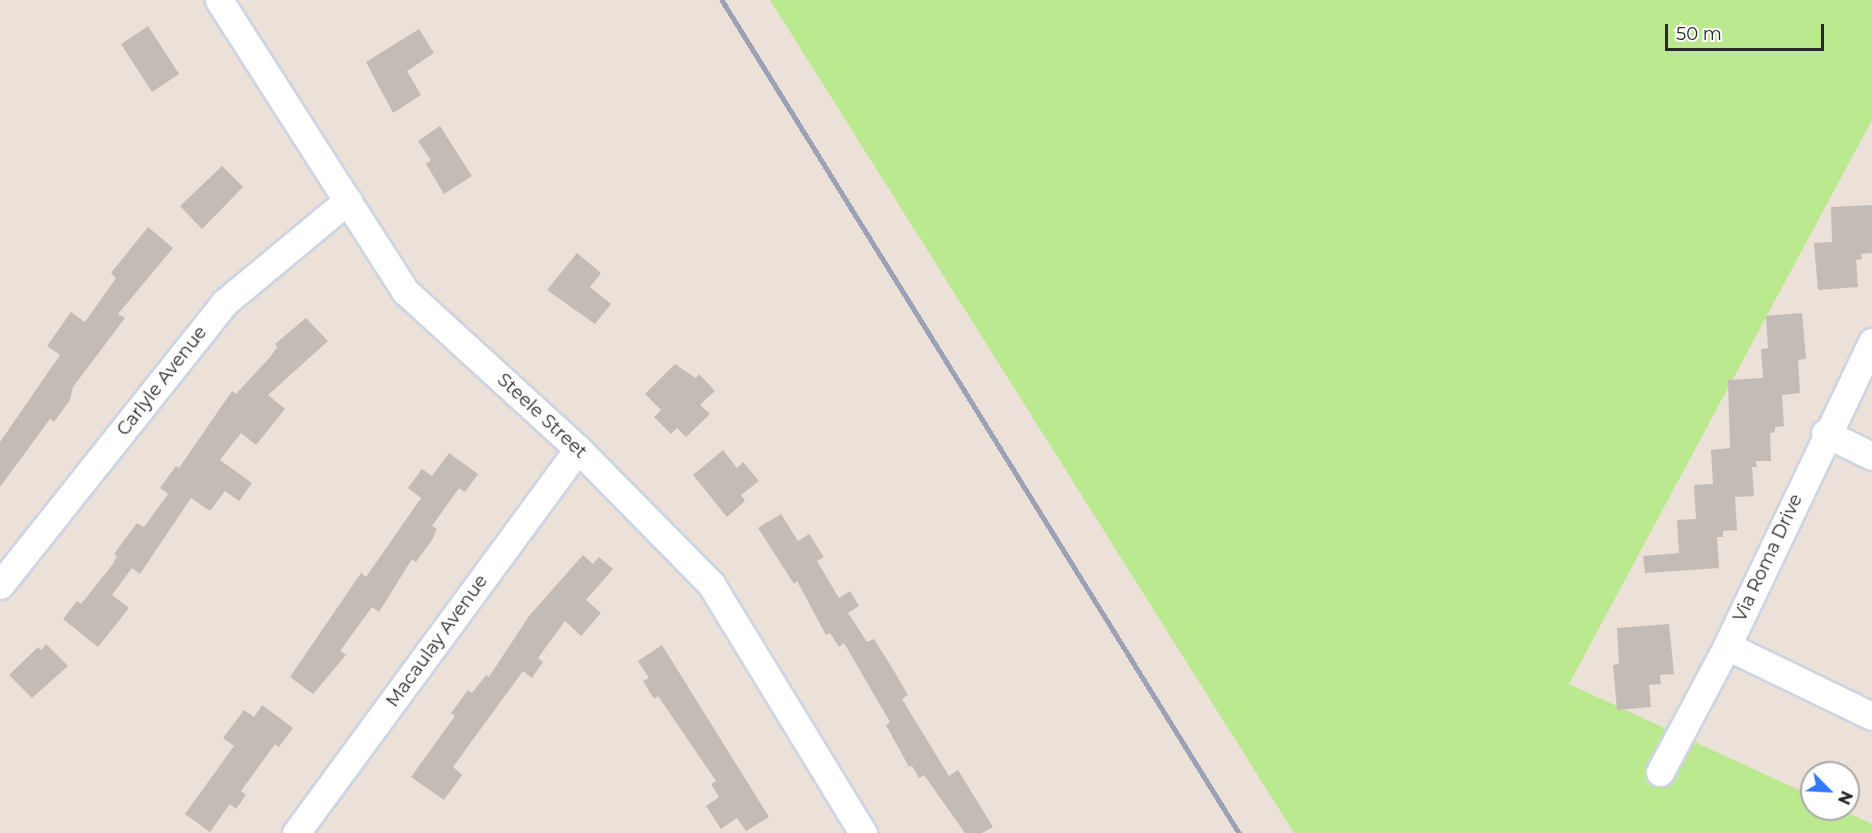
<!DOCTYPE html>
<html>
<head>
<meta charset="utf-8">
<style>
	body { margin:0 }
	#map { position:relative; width:1872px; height:833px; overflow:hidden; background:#ece1d8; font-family:Montserrat,sans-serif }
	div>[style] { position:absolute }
	.green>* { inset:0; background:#bbe98f }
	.building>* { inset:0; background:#c3bbb5 }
	.roads { filter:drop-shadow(2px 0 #cdd5e3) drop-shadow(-2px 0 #cdd5e3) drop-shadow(0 2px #cdd5e3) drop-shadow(0 -2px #cdd5e3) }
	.minor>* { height:27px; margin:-13.5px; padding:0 13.5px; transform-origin:13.5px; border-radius:13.5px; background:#fff }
	.rail>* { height:4.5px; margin:-2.25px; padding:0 2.25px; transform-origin:2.25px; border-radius:2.25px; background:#9ba2b5 }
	span { translate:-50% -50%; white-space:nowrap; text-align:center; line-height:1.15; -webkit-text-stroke:4.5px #fff; paint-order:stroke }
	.street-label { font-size:18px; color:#282828 }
	.north { position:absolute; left:1800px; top:761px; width:60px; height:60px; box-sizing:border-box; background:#fff; border:2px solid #a9a9a9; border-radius:50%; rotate:114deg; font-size:16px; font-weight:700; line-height:24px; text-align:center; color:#282828 }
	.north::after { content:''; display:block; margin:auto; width:21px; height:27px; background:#37f; clip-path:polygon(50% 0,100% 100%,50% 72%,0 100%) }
	.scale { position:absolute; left:1665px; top:24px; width:159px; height:27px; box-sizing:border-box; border:3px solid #282828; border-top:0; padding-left:8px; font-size:18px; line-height:21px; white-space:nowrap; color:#282828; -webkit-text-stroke:4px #fff; paint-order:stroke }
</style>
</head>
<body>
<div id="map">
	<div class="green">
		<i style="clip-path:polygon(770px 0,1872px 0,1872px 120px,1569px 684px,1812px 796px,1812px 809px,1840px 809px,1872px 824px,1872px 833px,1294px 833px)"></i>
	</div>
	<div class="building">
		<i style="clip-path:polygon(148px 26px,179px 74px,152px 92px,121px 44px)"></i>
		<i style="clip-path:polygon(419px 29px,434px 53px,407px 71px,421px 95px,393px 113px,366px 62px)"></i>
		<i style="clip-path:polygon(440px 126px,472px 176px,444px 194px,426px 164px,431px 160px,418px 141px)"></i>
		<i style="clip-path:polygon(222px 166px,243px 187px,202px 229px,180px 206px)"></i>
		<i style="clip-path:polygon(1872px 205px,1872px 253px,1861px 254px,1862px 259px,1856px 260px,1858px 287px,1818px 290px,1814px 243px,1832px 242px,1831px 207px)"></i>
		<i style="clip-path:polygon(148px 227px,173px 248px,118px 314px,125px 318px,73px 387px,70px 400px,54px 422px,50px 419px,0 487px,0 442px,60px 355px,47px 346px,71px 312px,85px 322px,116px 278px,111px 273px)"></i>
		<i style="clip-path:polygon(577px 253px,601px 273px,590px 287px,611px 304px,595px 324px,547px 290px)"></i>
		<i style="clip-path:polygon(1802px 313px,1806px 359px,1798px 360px,1800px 393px,1782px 395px,1784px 426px,1775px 427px,1775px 432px,1770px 433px,1771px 461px,1756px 461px,1757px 467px,1752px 467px,1754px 496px,1735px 497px,1737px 530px,1723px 531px,1723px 537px,1717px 537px,1719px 568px,1645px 573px,1643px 556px,1679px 553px,1677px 520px,1696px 519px,1694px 485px,1713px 484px,1711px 450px,1730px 448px,1728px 380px,1763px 378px,1761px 349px,1768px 348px,1766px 316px)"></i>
		<i style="clip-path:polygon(306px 318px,328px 341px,268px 395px,285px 409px,256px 445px,241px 433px,220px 460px,252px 483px,239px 501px,225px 491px,210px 511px,191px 498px,140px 574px,132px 568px,112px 595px,129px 608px,98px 647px,63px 619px,77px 601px,81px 604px,113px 564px,117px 556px,114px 554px,137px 523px,144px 527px,168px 494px,160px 488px,176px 466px,179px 468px,232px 391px,236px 394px,271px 356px,277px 347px,275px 344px)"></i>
		<i style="clip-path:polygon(675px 364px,696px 378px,699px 374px,715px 391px,700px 405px,710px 414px,686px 437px,677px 428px,671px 434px,654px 417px,661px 410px,645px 394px)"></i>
		<i style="clip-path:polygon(723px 450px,737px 468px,743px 462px,759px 481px,741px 495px,745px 501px,727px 517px,693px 475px)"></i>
		<i style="clip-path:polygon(449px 453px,478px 474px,465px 492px,459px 488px,432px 526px,437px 529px,432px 540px,416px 562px,412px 559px,379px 612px,372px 607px,340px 651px,346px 655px,313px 694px,290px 677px,361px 573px,366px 577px,421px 498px,408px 488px,422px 469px,432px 476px)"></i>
		<i style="clip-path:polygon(781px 514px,798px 541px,809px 534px,824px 557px,817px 561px,839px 598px,850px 591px,859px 606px,848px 613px,867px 642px,874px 639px,894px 671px,908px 695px,902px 699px,949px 776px,958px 770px,993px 827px,982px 833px,965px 833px,924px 775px,919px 778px,912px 766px,909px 767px,886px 725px,890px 722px,844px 643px,839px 647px,830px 633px,826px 635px,797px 581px,794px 584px,758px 528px)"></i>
		<i style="clip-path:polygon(583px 555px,593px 564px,599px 557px,613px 569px,586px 600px,601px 613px,581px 636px,565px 621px,538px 658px,543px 662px,532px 678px,523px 671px,453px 767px,462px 775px,444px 800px,411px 777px,455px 716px,451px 713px,468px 690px,472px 693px,486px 675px,489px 677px,529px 616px)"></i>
		<i style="clip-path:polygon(1669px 624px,1674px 674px,1660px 675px,1661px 684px,1649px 685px,1651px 707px,1617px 710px,1613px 665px,1619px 664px,1617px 628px)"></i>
		<i style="clip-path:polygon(46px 644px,68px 666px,32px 698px,9px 675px,38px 647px,41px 650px)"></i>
		<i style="clip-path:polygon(662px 645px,769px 817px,746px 831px,737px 818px,721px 829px,706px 806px,719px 797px,711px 784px,716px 781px,658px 696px,654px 699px,643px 681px,649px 678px,638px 661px)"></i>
		<i style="clip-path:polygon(262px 705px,293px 728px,279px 747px,275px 744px,241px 791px,246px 795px,236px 809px,230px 804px,210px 832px,185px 814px,234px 746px,223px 738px,244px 710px,254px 717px)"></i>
	</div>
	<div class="roads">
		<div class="minor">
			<i style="left:219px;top:0;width:345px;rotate:57.4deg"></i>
			<i style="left:405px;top:291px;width:234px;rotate:42.4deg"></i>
			<i style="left:578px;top:449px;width:190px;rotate:45.4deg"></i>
			<i style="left:711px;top:584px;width:292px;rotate:58.6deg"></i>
			<i style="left:1825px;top:433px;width:52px;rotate:26.1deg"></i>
			<i style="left:0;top:585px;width:360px;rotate:-51.5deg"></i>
			<i style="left:224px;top:303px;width:161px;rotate:-39.7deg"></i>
			<i style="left:1727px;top:646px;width:161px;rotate:25.8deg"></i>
			<i style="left:1660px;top:772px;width:143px;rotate:-62deg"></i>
			<i style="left:1727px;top:646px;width:337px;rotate:-64.5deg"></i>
			<i style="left:296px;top:833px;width:476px;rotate:-53.7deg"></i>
		</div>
	</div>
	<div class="rail">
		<i style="left:722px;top:0;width:980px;rotate:58.17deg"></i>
	</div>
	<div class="street-label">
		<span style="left:162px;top:381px;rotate:-52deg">Carlyle Avenue</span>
		<span style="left:542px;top:416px;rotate:43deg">Steele Street</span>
		<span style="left:1768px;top:558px;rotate:-65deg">Via Roma Drive</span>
		<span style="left:437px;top:641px;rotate:-54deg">Macaulay Avenue</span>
	</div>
	<div class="north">N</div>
	<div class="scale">50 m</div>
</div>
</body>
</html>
